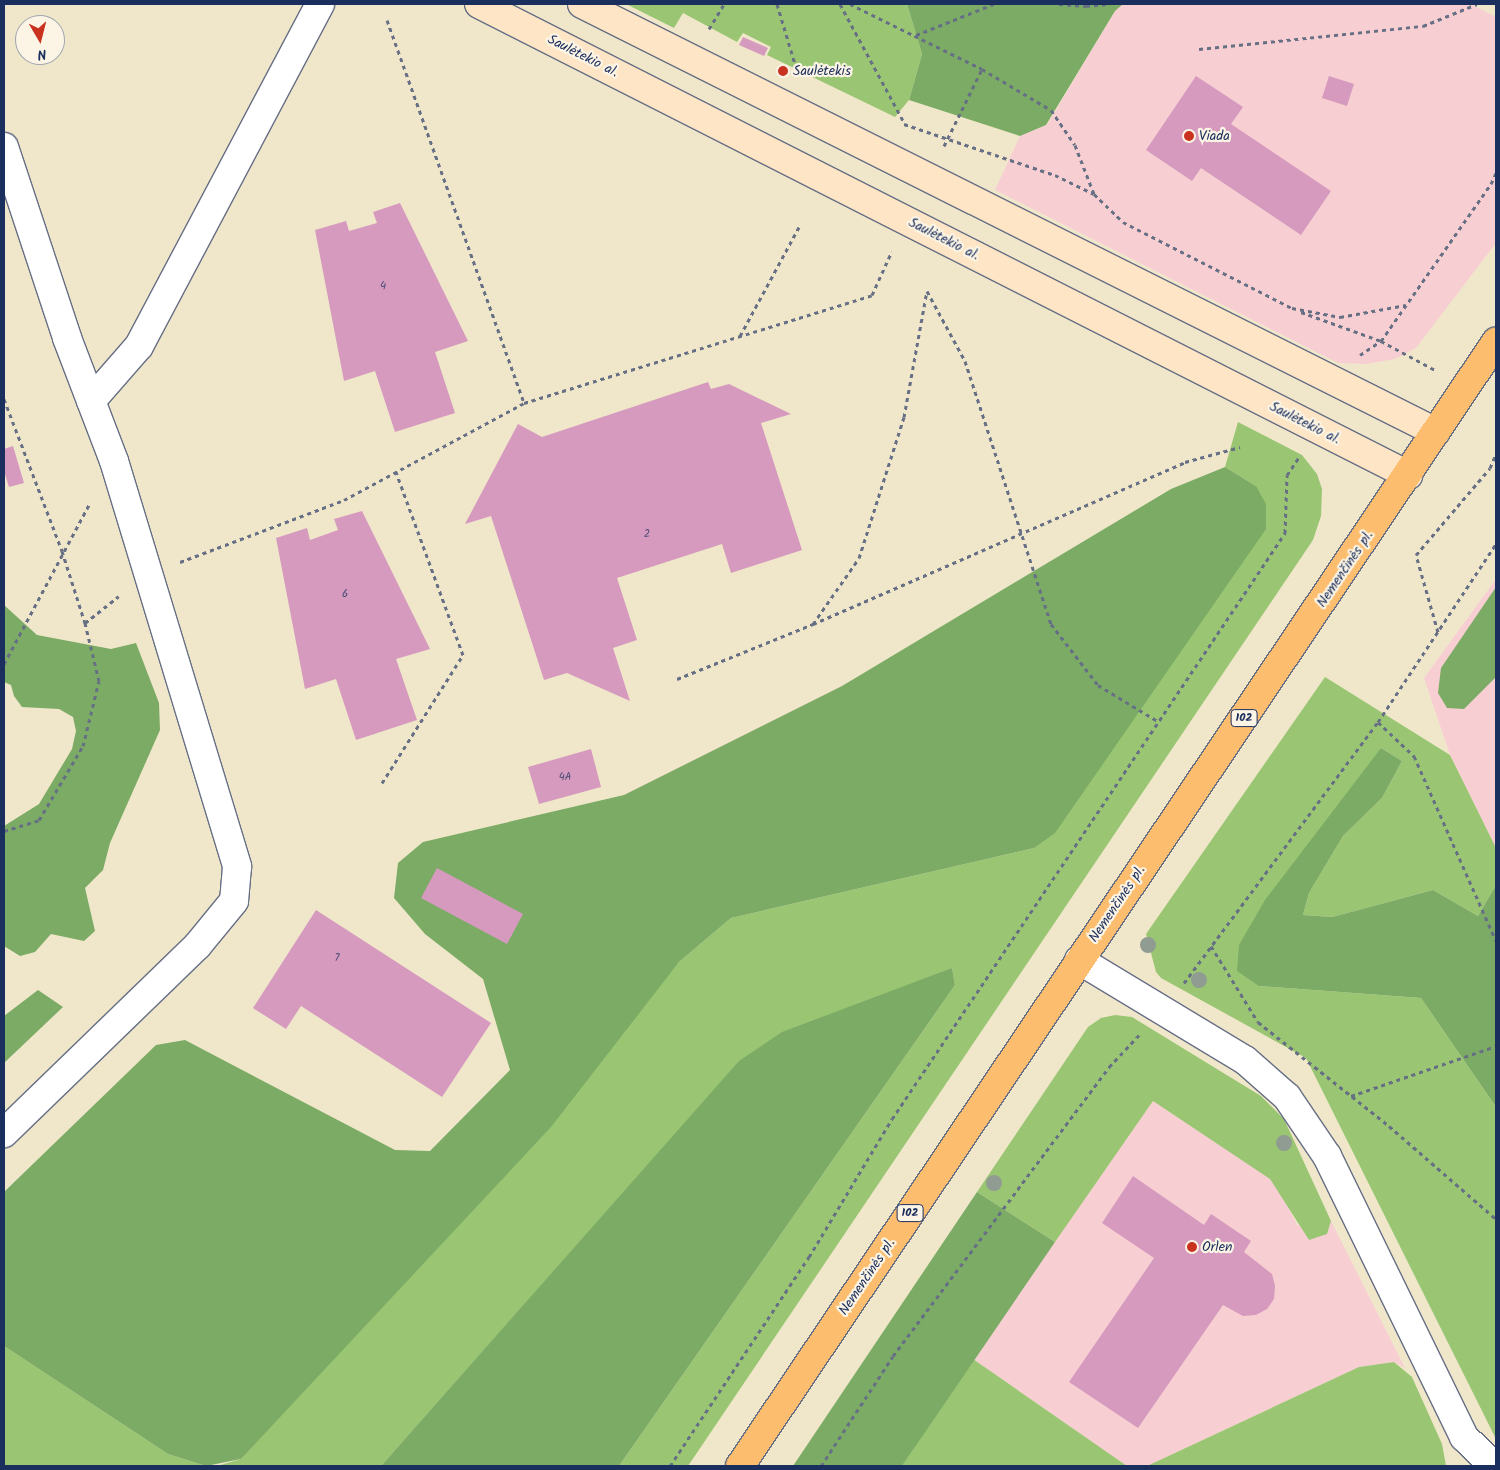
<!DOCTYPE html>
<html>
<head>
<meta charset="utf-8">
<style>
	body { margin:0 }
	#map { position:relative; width:1500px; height:1470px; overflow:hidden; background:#f0e7cb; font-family:Kalam,sans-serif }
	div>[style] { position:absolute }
	.built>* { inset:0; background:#f7cfd3 }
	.green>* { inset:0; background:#9ac673 }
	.forest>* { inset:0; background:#7bab65 }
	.building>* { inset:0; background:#d59abd }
	.path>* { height:3px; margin-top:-1.5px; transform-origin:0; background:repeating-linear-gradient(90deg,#666f84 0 4px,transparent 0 8px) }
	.roads { filter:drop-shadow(1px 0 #666f84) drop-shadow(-1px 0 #666f84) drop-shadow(0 1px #666f84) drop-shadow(0 -1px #666f84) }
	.street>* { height:28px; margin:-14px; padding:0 14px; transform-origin:14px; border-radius:14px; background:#fff }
	.secondary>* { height:28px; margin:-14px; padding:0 14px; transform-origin:14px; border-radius:14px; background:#fee5c5 }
	.primary>* { height:28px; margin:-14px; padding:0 14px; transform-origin:14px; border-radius:14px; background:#fcbd6f }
	.trees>* { width:16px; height:16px; margin:-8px; border-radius:50%; background:#909b92 }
	.dots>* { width:14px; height:14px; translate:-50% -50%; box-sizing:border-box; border:2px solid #fcf5e5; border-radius:50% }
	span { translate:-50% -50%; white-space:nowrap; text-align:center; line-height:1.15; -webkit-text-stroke:4.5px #fcf5e5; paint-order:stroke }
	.number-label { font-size:11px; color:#4a4a76 }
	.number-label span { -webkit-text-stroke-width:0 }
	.shield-label span { padding:1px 4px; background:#fcf5e5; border:1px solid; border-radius:4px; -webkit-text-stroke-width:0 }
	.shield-label { font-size:12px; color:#1b2f5e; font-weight:700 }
	.street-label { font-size:14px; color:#1b2f5e }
	.poi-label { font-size:14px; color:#1b2f5e }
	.left { translate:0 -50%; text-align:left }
	.frame { position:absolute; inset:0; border:5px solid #1b2f5e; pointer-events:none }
	.north { position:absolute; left:15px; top:15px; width:50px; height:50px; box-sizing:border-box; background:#fcf5e5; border:1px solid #a2a6af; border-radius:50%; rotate:172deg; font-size:14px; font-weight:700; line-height:20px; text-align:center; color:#1b2f5e }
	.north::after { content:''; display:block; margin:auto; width:18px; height:22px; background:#c8321e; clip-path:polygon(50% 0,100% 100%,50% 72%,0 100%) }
</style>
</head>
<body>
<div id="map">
	<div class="built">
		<i style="clip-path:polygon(1123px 4px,1471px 4px,1496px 17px,1496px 243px,1416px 348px,1395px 359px,1366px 364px,1338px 363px,995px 190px,1020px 136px,1047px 125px,1115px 11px)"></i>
		<i style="clip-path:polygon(1496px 579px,1496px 848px,1450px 755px,1424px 678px)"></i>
		<i style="clip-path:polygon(1153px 1101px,1271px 1179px,1282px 1194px,1297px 1225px,1327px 1234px,1331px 1221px,1405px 1368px,1394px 1362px,1359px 1367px,1147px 1466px,1127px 1466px,973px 1359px)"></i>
	</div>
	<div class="green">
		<i style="clip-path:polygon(626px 4px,907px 4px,922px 54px,909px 100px,895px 117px,767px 55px,771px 47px,743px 33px,737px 42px,683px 13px,674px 28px)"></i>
		<i style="clip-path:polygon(1238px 422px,1302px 455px,1317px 474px,1322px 489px,1321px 516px,1313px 540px,688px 1466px,619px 1466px,955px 985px,952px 968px,740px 1061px,381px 1466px,217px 1466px,241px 1459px,679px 962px,731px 918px,1034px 848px,1256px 486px,1225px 467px)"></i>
		<i style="clip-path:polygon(1325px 677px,1450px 755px,1496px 848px,1496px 885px,1478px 916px,1433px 890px,1332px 917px,1303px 915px,1309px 893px,1343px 836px,1382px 798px,1402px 761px,1381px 748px,1259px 986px,1421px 998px,1496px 1107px,1496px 1439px,1306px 1058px,1161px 978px,1156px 972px,1146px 934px)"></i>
		<i style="clip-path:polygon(1115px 1015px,1132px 1017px,1261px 1096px,1284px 1119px,1331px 1221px,1327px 1234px,1309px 1240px,1270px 1179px,1153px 1101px,1055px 1242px,977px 1192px,1088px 1027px,1101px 1018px)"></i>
		<i style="clip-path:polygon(4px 1346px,168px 1454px,206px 1466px,4px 1466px)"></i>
		<i style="clip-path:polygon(973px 1359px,1127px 1466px,902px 1466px)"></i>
		<i style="clip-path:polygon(1394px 1362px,1412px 1377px,1442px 1444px,1446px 1466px,1147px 1466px,1359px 1367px)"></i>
	</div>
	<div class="forest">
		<i style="clip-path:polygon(907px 4px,1123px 4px,1115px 11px,1046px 125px,1020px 136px,909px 100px,922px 54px)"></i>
		<i style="clip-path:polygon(1225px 467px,1256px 486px,1266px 504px,1266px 529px,1055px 833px,1034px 848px,731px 918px,679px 962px,551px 1127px,241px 1459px,206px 1466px,168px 1454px,4px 1346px,4px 1192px,156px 1045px,185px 1040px,395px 1150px,430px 1151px,510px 1070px,483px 979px,425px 934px,394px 898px,398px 863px,423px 842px,624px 795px,842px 686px,1171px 489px)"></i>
		<i style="clip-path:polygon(1496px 587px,1496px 677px,1464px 709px,1447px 708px,1438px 693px,1441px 668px)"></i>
		<i style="clip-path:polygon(4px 605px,37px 635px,111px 649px,136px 643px,159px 703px,160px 730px,110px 843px,103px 870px,85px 888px,95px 931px,84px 941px,51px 934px,35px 952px,20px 956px,4px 946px,4px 826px,39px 804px,72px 749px,76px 731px,73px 717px,59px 709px,22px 707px,14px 696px,11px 685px,4px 682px)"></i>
		<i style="clip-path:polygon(1381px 748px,1402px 761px,1382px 798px,1343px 836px,1309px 893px,1303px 915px,1332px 917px,1433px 890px,1478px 916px,1496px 885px,1496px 1107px,1421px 998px,1259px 986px,1237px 971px,1239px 945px,1265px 900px)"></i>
		<i style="clip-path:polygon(952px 968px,955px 985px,619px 1466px,381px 1466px,739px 1061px,782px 1032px)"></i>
		<i style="clip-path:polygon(38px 990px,63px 1007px,4px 1063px,4px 1016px)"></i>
		<i style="clip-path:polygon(977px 1192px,1055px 1242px,902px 1466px,793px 1466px)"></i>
	</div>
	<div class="building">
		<i style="clip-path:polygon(743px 37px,768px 48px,764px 56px,739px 45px)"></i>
		<i style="clip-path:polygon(1196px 76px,1243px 107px,1231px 124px,1331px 191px,1301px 235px,1201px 168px,1192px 181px,1146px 150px)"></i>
		<i style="clip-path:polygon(1329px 76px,1354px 84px,1347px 106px,1322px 98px)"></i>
		<i style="clip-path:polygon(400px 203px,468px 341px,435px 352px,455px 413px,395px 432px,375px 371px,344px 381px,315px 230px,346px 221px,349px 231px,377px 223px,373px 212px)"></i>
		<i style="clip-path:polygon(708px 382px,711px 389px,729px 384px,791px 414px,761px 423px,802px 550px,731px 573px,722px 544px,617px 578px,637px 640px,613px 648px,630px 701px,567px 673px,544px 680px,491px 516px,465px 524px,518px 424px,542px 437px)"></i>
		<i style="clip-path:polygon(13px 446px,24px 483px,9px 487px,4px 471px,4px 449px)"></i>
		<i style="clip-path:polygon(362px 511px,430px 649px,396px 659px,417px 720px,356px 740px,336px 679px,305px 689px,276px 538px,307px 528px,310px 540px,338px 530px,334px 519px)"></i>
		<i style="clip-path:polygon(591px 749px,601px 787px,539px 804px,528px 767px)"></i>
		<i style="clip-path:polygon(437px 868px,523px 914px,507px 944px,421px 898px)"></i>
		<i style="clip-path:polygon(316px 910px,491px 1023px,442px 1097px,301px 1006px,286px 1029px,253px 1008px)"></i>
		<i style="clip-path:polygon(1133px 1176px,1204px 1225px,1211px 1214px,1251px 1241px,1244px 1252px,1272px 1274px,1275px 1286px,1274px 1299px,1267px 1309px,1256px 1315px,1243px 1316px,1223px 1305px,1138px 1428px,1069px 1382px,1154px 1258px,1102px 1223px)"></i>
	</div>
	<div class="path">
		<i style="left:777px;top:4px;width:73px;rotate:73.3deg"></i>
		<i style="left:840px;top:4px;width:136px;rotate:61.6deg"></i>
		<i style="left:850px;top:4px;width:147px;rotate:26.2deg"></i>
		<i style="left:982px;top:69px;width:80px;rotate:30.7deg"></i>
		<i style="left:1051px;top:110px;width:42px;rotate:55.6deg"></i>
		<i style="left:1075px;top:145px;width:53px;rotate:68.8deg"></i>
		<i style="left:1059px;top:4px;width:27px;rotate:4deg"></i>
		<i style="left:1086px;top:6px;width:22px;rotate:-5deg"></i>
		<i style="left:387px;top:20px;width:407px;rotate:70.3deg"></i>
		<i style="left:524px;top:403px;width:364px;rotate:-17.2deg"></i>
		<i style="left:872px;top:295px;width:48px;rotate:-65.6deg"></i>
		<i style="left:709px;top:29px;width:29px;rotate:-59deg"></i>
		<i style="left:916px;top:35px;width:84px;rotate:-21.7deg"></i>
		<i style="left:1199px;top:49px;width:225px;rotate:-5.9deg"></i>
		<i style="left:1423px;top:26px;width:58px;rotate:-22.2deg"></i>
		<i style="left:904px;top:124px;width:159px;rotate:18.7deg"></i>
		<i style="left:1055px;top:175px;width:43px;rotate:26deg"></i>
		<i style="left:1094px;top:194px;width:40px;rotate:44deg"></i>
		<i style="left:1123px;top:222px;width:190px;rotate:27deg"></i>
		<i style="left:1292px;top:308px;width:49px;rotate:10.6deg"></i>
		<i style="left:1340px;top:317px;width:67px;rotate:-10.3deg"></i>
		<i style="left:944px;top:146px;width:86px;rotate:-63.7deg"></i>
		<i style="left:1301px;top:312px;width:85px;rotate:19.9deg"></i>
		<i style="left:1381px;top:341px;width:64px;rotate:28.2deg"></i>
		<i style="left:740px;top:336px;width:124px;rotate:-61.6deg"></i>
		<i style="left:1360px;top:355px;width:25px;rotate:-34deg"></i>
		<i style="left:1381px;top:341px;width:192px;rotate:-55deg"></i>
		<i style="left:1491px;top:184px;width:12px;rotate:-66deg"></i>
		<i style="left:4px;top:399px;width:163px;rotate:69.1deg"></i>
		<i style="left:62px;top:551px;width:76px;rotate:72.3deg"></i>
		<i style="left:85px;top:623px;width:43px;rotate:-38.5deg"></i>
		<i style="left:180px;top:562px;width:175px;rotate:-20.7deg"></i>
		<i style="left:344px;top:500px;width:204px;rotate:-28.3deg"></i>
		<i style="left:813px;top:624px;width:80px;rotate:-55.1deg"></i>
		<i style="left:859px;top:558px;width:148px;rotate:-72.3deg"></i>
		<i style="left:904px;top:417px;width:128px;rotate:-79.7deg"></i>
		<i style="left:927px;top:291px;width:80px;rotate:61.5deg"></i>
		<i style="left:965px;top:361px;width:277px;rotate:71.9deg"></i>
		<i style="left:1051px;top:624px;width:77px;rotate:52.4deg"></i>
		<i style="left:1098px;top:685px;width:71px;rotate:31.2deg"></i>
		<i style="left:1438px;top:632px;width:80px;rotate:-105.9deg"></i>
		<i style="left:1416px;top:555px;width:114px;rotate:-49.6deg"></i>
		<i style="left:1490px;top:468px;width:15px;rotate:-67deg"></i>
		<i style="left:4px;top:664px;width:183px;rotate:-61.9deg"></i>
		<i style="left:677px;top:679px;width:147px;rotate:-22deg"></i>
		<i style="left:813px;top:624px;width:406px;rotate:-23.5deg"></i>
		<i style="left:1185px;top:462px;width:57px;rotate:-15.3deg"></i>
		<i style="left:1378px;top:722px;width:50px;rotate:43.4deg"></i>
		<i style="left:1414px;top:756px;width:202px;rotate:66.1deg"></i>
		<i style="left:382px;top:783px;width:151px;rotate:-57.7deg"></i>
		<i style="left:463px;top:655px;width:195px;rotate:-110.1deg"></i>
		<i style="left:4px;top:831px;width:37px;rotate:-17deg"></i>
		<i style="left:39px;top:820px;width:86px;rotate:-59.3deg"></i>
		<i style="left:83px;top:746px;width:67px;rotate:-76.2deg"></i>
		<i style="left:99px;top:681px;width:60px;rotate:-103.6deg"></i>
		<i style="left:1211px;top:946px;width:89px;rotate:58.3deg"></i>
		<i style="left:1258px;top:1022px;width:167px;rotate:38.4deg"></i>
		<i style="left:1389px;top:1126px;width:142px;rotate:41deg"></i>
		<i style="left:1184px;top:983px;width:325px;rotate:-53.4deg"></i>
		<i style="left:1378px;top:722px;width:214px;rotate:-56.5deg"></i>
		<i style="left:1351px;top:1096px;width:153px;rotate:-19deg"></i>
		<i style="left:670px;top:1466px;width:251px;rotate:-56.4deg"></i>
		<i style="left:809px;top:1257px;width:161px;rotate:-59deg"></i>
		<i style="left:892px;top:1119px;width:706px;rotate:-56.15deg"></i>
		<i style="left:1285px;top:533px;width:58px;rotate:-88deg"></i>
		<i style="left:1287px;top:475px;width:22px;rotate:-56deg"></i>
		<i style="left:821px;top:1466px;width:131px;rotate:-56.8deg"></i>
		<i style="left:893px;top:1356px;width:361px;rotate:-53.2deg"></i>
		<i style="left:1109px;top:1067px;width:44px;rotate:-46.8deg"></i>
	</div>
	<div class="roads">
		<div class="street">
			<i style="left:4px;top:147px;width:201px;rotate:71.7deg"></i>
			<i style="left:67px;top:338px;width:132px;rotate:69.1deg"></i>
			<i style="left:114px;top:461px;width:424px;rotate:73.1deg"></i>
			<i style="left:237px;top:867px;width:34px;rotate:95deg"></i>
			<i style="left:234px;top:901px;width:58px;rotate:129.4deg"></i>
			<i style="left:197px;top:946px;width:269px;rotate:135.9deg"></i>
			<i style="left:91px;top:401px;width:73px;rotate:-48.9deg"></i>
			<i style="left:139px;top:346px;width:387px;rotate:-62.1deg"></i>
			<i style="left:1079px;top:960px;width:194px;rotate:31.1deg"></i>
			<i style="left:1245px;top:1060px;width:56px;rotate:41.4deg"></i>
			<i style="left:1287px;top:1097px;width:71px;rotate:55.9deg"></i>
			<i style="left:1327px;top:1156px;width:313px;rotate:64deg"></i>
			<i style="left:1464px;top:1437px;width:42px;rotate:44deg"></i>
		</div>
		<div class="secondary">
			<i style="left:479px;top:4px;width:1042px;rotate:26.88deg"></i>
			<i style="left:582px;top:4px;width:955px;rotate:26.62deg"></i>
		</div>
		<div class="primary">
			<i style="left:740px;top:1466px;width:1355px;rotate:-56.08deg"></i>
		</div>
	</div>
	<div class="trees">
		<i style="left:1148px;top:945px"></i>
		<i style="left:1199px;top:980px"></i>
		<i style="left:1284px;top:1143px"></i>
		<i style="left:994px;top:1183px"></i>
	</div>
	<div class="dots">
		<i style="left:783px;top:71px;background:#c8321e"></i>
		<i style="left:1189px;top:136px;background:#c8321e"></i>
		<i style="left:1192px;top:1247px;background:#c8321e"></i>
	</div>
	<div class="number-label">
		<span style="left:383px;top:286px">4</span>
		<span style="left:647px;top:534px">2</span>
		<span style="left:345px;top:594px">6</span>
		<span style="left:565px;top:777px">4A</span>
		<span style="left:337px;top:958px">7</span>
	</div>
	<div class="shield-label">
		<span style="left:1244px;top:718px">102</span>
		<span style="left:910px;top:1213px">102</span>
	</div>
	<div class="street-label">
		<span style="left:583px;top:56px;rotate:27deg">Saulėtekio al.</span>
		<span style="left:944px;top:239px;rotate:27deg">Saulėtekio al.</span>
		<span style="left:1305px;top:423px;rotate:27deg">Saulėtekio al.</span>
		<span style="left:1345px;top:569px;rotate:-56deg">Nemenčinės pl.</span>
		<span style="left:1117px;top:904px;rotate:-56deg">Nemenčinės pl.</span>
		<span style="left:867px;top:1277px;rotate:-56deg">Nemenčinės pl.</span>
	</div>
	<div class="poi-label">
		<span class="left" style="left:793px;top:71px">Saulėtekis</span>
		<span class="left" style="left:1199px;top:136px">Viada</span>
		<span class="left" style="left:1202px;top:1247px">Orlen</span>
	</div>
	<div class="frame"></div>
	<div class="north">N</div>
</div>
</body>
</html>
